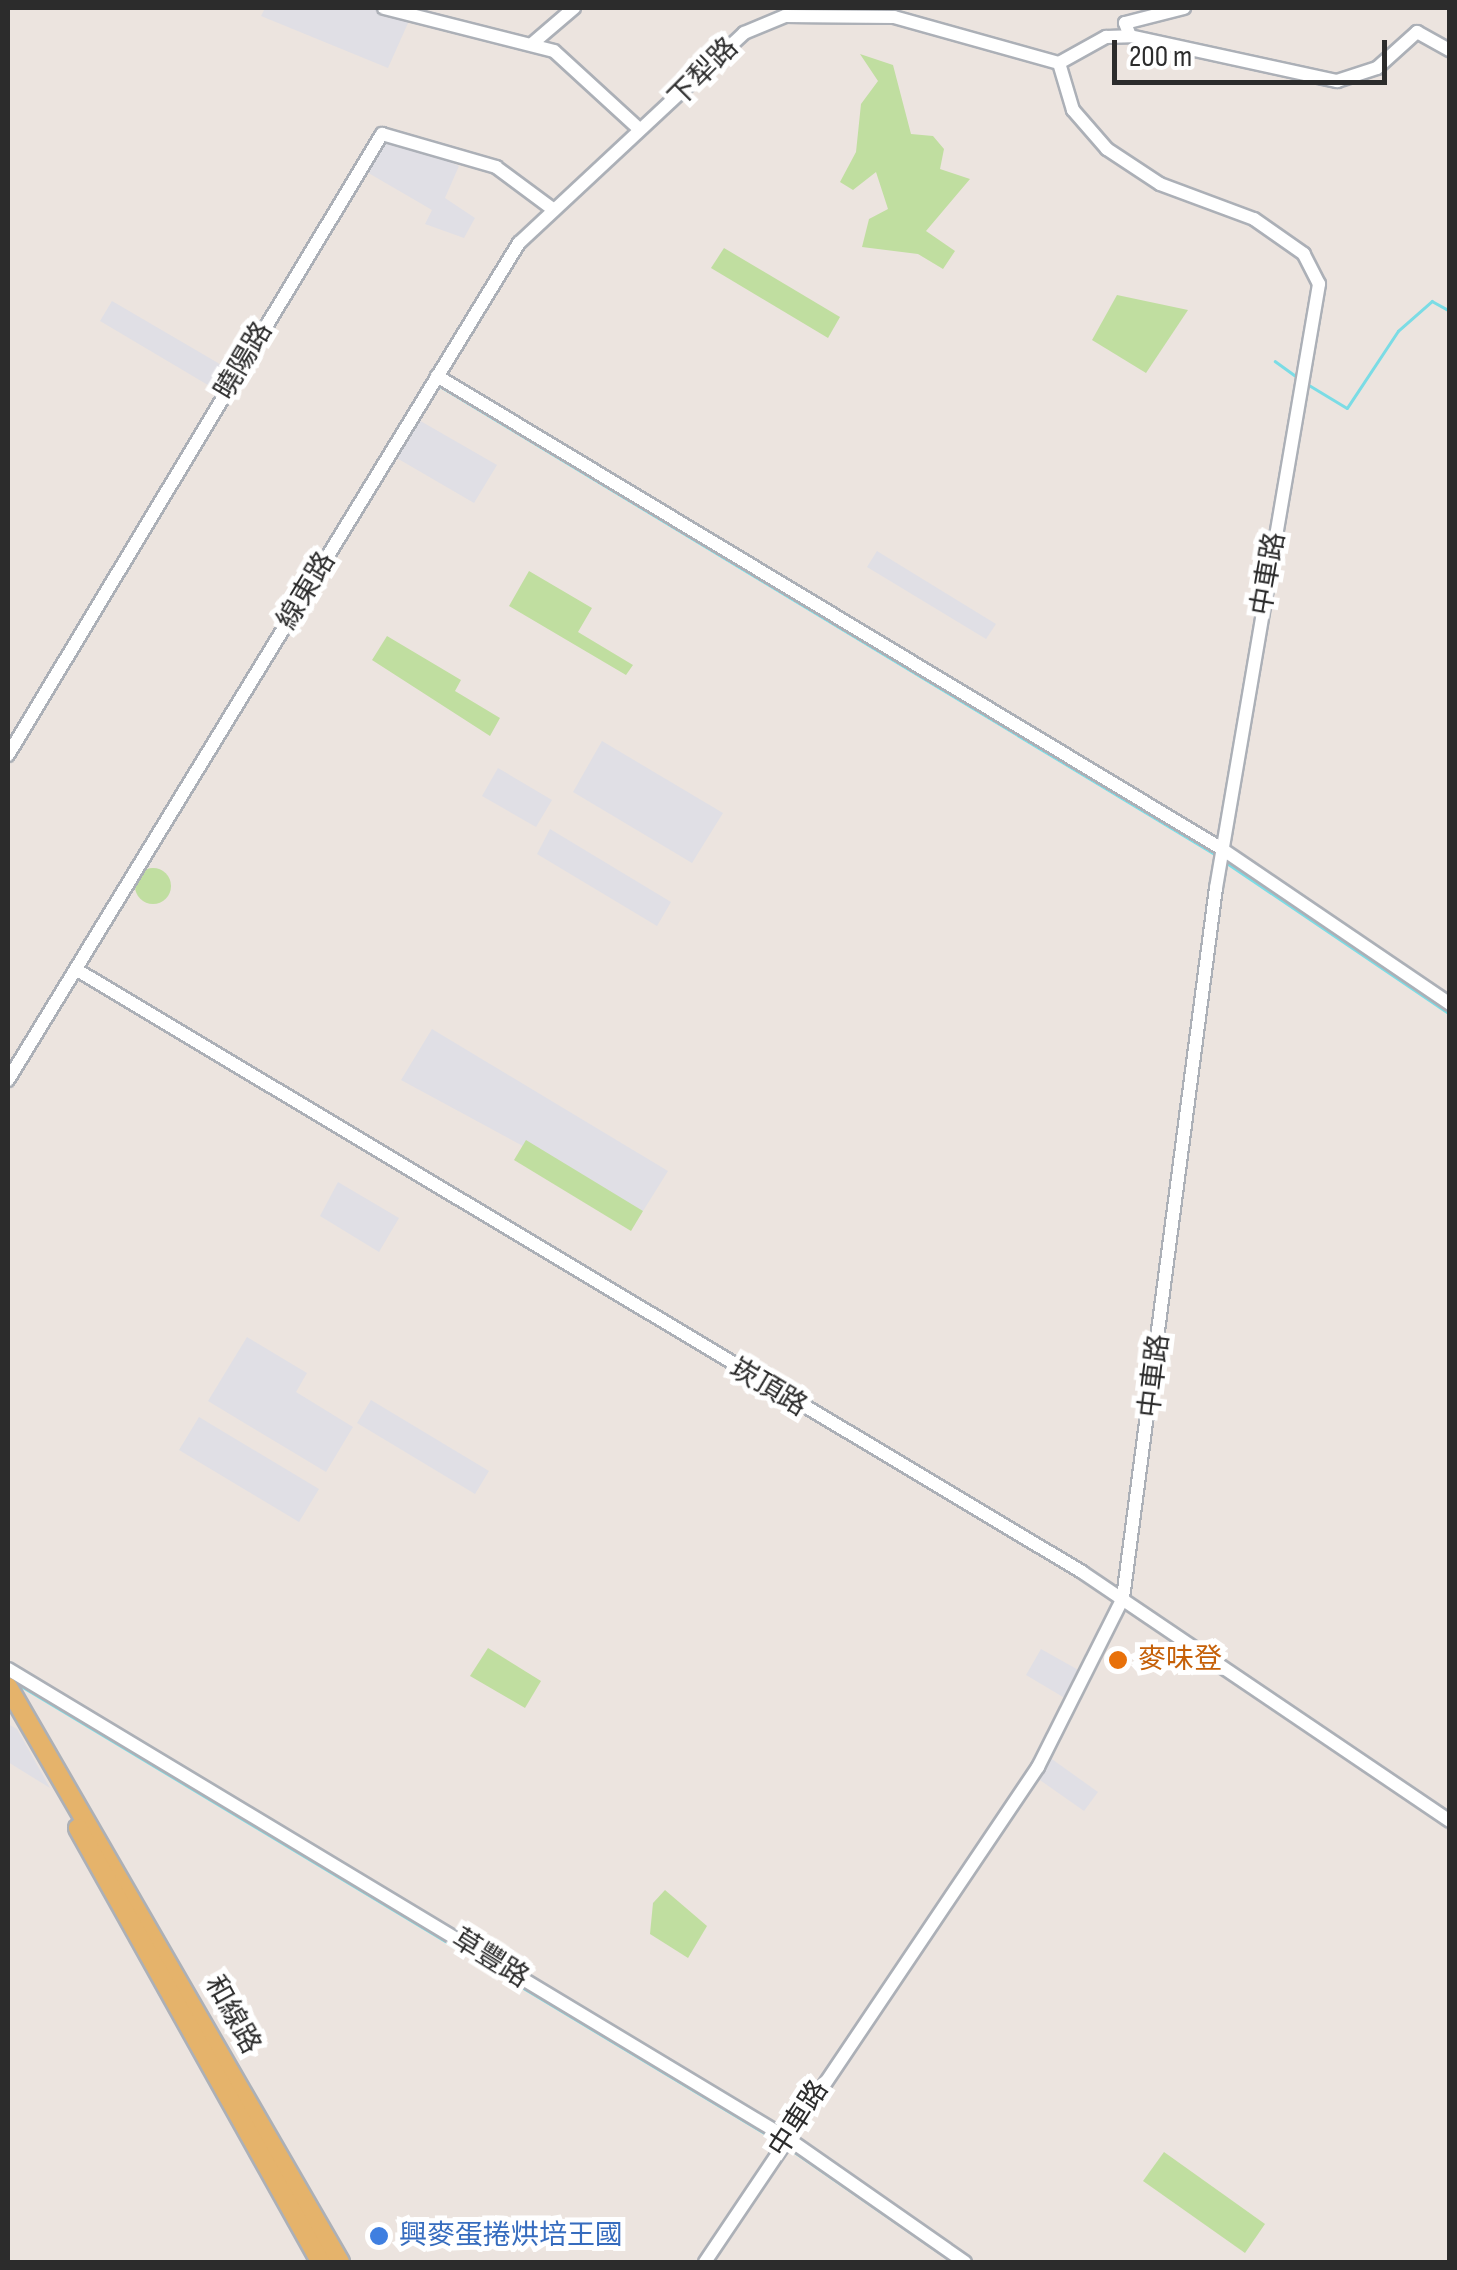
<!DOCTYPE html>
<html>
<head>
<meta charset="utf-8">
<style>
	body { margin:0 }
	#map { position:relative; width:1457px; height:2270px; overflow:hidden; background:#ece4df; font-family:"Sofia Sans Condensed","Noto Sans TC",sans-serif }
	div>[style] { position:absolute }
	.industrial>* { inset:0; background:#e0dfe5 }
	.green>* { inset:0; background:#c0dea0 }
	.round { border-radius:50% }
	.stream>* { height:2.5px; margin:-1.25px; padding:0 1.25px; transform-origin:1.25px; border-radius:1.25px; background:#7bdce5 }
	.roads { filter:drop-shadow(2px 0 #acb0b7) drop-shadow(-2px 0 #acb0b7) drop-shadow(0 2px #acb0b7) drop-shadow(0 -2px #acb0b7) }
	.minor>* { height:12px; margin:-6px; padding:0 6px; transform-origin:6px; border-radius:6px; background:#fff }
	.major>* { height:18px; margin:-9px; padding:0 9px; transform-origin:9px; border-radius:9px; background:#e5b36b }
	.dots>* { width:28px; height:28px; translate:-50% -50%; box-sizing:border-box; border:5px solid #fff; border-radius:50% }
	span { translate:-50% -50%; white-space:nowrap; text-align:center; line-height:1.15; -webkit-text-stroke:10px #fff; paint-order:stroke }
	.street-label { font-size:28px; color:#2c2c2c }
	.food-label { font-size:28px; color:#c56008 }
	.left { translate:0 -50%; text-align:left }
	.shop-label { font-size:28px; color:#366cbe }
	.frame { position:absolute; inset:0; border:10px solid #2c2c2c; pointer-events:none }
	.scale { position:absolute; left:1112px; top:40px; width:275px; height:45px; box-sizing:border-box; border:5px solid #2c2c2c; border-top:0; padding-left:12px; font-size:30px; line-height:35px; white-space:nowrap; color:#2c2c2c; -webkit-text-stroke:8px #fff; paint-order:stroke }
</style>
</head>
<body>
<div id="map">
	<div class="industrial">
		<i style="clip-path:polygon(265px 8px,379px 8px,412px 14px,388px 68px,261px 16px)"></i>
		<i style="clip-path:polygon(388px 133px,459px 166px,445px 198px,475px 218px,464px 238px,425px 224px,432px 210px,365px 171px)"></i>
		<i style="clip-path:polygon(112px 301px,230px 370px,218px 391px,100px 321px)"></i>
		<i style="clip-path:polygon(417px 419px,497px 465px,474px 503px,395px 457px)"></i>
		<i style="clip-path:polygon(877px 551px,996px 624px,986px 639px,867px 567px)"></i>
		<i style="clip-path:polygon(602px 741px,723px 813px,692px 863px,573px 792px)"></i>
		<i style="clip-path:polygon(498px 768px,552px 800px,536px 827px,482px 796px)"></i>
		<i style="clip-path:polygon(550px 829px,671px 902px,657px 926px,537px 854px)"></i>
		<i style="clip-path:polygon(432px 1029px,668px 1171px,643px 1211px,401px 1080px)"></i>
		<i style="clip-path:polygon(338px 1182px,399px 1218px,379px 1252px,320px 1216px)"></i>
		<i style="clip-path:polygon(247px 1337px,307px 1373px,296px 1392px,353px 1427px,326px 1472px,208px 1401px)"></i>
		<i style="clip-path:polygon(371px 1400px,489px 1471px,475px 1494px,357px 1423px)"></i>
		<i style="clip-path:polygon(199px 1417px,319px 1489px,299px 1522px,179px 1450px)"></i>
		<i style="clip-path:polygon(1041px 1649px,1082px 1672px,1068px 1700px,1026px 1675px)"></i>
		<i style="clip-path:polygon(8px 1724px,17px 1729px,50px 1788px,8px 1762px)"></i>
		<i style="clip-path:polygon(1049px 1757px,1098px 1792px,1084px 1811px,1037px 1778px)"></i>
	</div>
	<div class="green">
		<i style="clip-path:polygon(860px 54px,893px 65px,911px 134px,933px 136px,944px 149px,940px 169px,970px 179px,926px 231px,955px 251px,943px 269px,918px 254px,862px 247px,869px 219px,888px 209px,876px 172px,853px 190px,840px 182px,856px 152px,861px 104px,878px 81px)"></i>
		<i style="clip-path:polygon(724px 248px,840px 317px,828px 338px,711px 268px)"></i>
		<i style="clip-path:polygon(1117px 295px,1188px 310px,1146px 373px,1092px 340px)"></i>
		<i style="clip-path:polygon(529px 571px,592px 608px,578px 632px,633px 665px,626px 675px,509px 606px)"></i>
		<i style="clip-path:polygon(387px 636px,461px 680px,455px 691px,500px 718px,490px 736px,372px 660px)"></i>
		<i class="round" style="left:135px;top:868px;width:36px;height:36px"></i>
		<i style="clip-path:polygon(526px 1140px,643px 1211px,631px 1231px,514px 1160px)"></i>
		<i style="clip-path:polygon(488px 1648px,541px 1681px,525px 1708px,470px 1676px)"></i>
		<i style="clip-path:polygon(665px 1890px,707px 1926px,688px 1958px,650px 1934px,653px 1903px)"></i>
		<i style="clip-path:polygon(1164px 2152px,1265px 2224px,1245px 2253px,1143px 2181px)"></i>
	</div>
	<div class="stream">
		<i style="left:1275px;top:361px;width:29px;rotate:36deg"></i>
		<i style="left:1309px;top:385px;width:44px;rotate:31.2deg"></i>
		<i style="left:1347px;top:408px;width:92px;rotate:-56.5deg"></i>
		<i style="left:1398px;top:331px;width:45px;rotate:-41.4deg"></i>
		<i style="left:1432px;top:301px;width:21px;rotate:29deg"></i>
		<i style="left:440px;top:386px;width:909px;rotate:31.14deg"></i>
		<i style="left:1224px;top:861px;width:273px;rotate:34.1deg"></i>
		<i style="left:8px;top:1678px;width:898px;rotate:31.02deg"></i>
		<i style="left:789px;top:2148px;width:200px;rotate:34.8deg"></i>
	</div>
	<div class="roads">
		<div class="minor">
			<i style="left:384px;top:8px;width:175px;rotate:14.2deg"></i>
			<i style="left:554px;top:51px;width:114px;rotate:42.5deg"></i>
			<i style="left:1130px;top:36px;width:14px;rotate:-111deg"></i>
			<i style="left:1125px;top:23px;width:61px;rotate:-14.3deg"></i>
			<i style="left:533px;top:43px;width:54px;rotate:-40.5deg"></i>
			<i style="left:437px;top:376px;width:916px;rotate:31.07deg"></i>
			<i style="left:1222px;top:849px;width:276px;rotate:34.2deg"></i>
			<i style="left:8px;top:755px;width:725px;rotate:-58.94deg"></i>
			<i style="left:382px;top:134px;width:119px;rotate:16.1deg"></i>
			<i style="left:496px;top:167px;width:72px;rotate:36.6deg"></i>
			<i style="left:77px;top:970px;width:1172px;rotate:30.92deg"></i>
			<i style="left:1082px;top:1572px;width:444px;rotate:34.1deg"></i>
			<i style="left:8px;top:1080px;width:981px;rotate:-58.6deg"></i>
			<i style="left:519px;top:243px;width:308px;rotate:-43deg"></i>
			<i style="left:744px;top:33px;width:44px;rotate:-22.5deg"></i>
			<i style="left:785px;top:16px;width:109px;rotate:0.5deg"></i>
			<i style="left:894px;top:17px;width:171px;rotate:15.6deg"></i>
			<i style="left:1059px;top:63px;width:54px;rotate:-29deg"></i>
			<i style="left:1106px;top:37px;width:24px;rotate:-2deg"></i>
			<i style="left:1130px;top:36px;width:212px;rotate:12.3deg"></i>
			<i style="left:1337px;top:81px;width:42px;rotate:-18deg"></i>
			<i style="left:1377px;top:68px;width:54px;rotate:-42deg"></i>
			<i style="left:1417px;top:32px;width:38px;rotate:29deg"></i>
			<i style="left:8px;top:1669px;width:909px;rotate:31.05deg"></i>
			<i style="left:787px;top:2138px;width:217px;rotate:34.9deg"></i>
			<i style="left:705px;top:2262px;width:597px;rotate:-56.07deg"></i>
			<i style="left:1038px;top:1767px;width:189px;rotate:-63.3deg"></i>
			<i style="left:1123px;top:1598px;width:716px;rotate:-82.54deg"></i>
			<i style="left:1216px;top:888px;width:613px;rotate:-80.32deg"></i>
			<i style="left:1319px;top:284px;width:34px;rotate:-117deg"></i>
			<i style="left:1304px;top:254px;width:61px;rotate:-145deg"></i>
			<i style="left:1254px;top:219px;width:100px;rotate:-159.6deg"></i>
			<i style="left:1160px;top:184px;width:64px;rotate:-146.6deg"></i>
			<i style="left:1107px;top:149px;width:52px;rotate:-131.1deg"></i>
			<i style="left:1073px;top:110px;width:49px;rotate:-106.6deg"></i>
		</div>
		<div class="major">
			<i style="left:8px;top:1687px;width:664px;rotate:60deg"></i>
			<i style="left:78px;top:1828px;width:497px;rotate:60.8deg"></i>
		</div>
	</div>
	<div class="dots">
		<i style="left:1118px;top:1660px;background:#e8710a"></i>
		<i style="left:379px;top:2236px;background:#3f7fe0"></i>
	</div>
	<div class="street-label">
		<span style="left:704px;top:73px;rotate:-45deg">下犁路</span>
		<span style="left:244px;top:361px;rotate:-59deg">曉陽路</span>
		<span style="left:1269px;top:574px;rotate:-80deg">中車路</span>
		<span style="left:307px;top:591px;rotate:-59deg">線東路</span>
		<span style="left:1155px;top:1376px;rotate:-83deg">中車路</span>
		<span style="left:768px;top:1388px;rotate:31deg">崁頂路</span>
		<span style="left:490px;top:1959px;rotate:32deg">草豐路</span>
		<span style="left:232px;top:2015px;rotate:61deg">和線路</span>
		<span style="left:799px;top:2119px;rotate:-57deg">中車路</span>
	</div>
	<div class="food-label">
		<span class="left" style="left:1138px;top:1660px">麥味登</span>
	</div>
	<div class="shop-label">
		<span class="left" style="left:399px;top:2236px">興麥蛋捲烘培王國</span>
	</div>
	<div class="frame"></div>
	<div class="scale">200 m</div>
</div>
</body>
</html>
